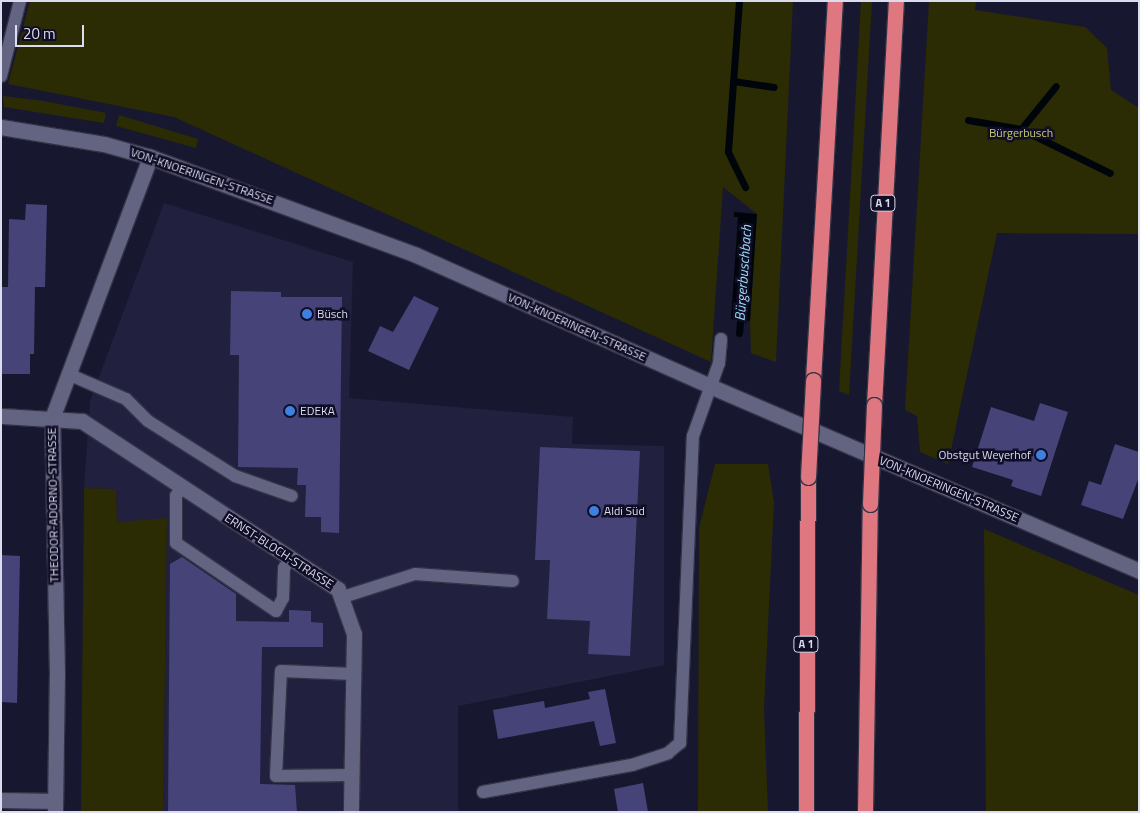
<!DOCTYPE html>
<html>
<head>
<meta charset="utf-8">
<style>
	body { margin:0 }
	#map { position:relative; width:1140px; height:813px; overflow:hidden; background:#181730; font-family:"Titillium Web",sans-serif }
	div>[style] { position:absolute }
	.built>* { inset:0; background:#22203f }
	.green>* { inset:0; background:#2b2c04 }
	.water>* { inset:0; background:#00050c }
	.stream>* { height:7px; margin:-3.5px; padding:0 3.5px; transform-origin:3.5px; border-radius:3.5px; background:#00050c }
	.building>* { inset:0; background:#454378 }
	.roads { filter:drop-shadow(1px 0 #343346) drop-shadow(-1px 0 #343346) drop-shadow(0 1px #343346) drop-shadow(0 -1px #343346) }
	.service>* { height:12px; margin:-6px; padding:0 6px; transform-origin:6px; border-radius:6px; background:#636482 }
	.minor>* { height:15px; margin:-7.5px; padding:0 7.5px; transform-origin:7.5px; border-radius:7.5px; background:#636482 }
	.secondary>* { height:15px; margin:-7.5px; padding:0 7.5px; transform-origin:7.5px; border-radius:7.5px; background:#636482 }
	.motorway>* { height:15px; margin:-7.5px; padding:0 7.5px; transform-origin:7.5px; border-radius:7.5px; background:#de777f }
	.bridges { filter:drop-shadow(1px 0 #343346) drop-shadow(-1px 0 #343346) drop-shadow(0 1px #343346) drop-shadow(0 -1px #343346) }
	.motorway-bridge>* { height:15px; margin:-7.5px; padding:0 7.5px; transform-origin:7.5px; border-radius:7.5px; background:#de777f }
	.dots>* { width:14px; height:14px; translate:-50% -50%; box-sizing:border-box; border:2px solid #100e26; border-radius:50% }
	span { translate:-50% -50%; white-space:nowrap; text-align:center; line-height:1.15; -webkit-text-stroke:5px #100e26; paint-order:stroke }
	.shield-label span { padding:1px 4px; background:#100e26; border:1px solid; border-radius:4px; -webkit-text-stroke-width:0 }
	.shield-label { font-size:11px; color:#dbdced; font-weight:700 }
	.park-label { font-size:12px; color:#c6ca6d }
	.street-label { font-size:12px; color:#dbdced }
	.poi-label { font-size:12px; color:#dbdced }
	.left { translate:0 -50%; text-align:left }
	.right { translate:-100% -50%; text-align:right }
	.water-label { font-size:14px; color:#a2def8; font-style:italic }
	.frame { position:absolute; inset:0; border:2px solid #dbdced; pointer-events:none }
	.scale { position:absolute; left:15px; top:25px; width:69px; height:22px; box-sizing:border-box; border:2px solid #dbdced; border-top:0; padding-left:6px; font-size:15px; line-height:18px; white-space:nowrap; color:#dbdced; -webkit-text-stroke:4px #100e26; paint-order:stroke }
</style>
</head>
<body>
<div id="map">
	<div class="built">
		<i style="clip-path:polygon(164px 203px,353px 262px,349px 398px,573px 417px,572px 444px,664px 446px,664px 665px,458px 706px,458px 812px,163px 812px,167px 519px,117px 522px,116px 489px,84px 488px,90px 401px)"></i>
	</div>
	<div class="green">
		<i style="clip-path:polygon(30px 1px,793px 1px,776px 362px,751px 353px,750px 321px,757px 214px,723px 187px,711px 362px,174px 117px,8px 84px)"></i>
		<i style="clip-path:polygon(861px 1px,872px 1px,849px 395px,839px 391px)"></i>
		<i style="clip-path:polygon(929px 1px,976px 1px,975px 10px,1085px 27px,1107px 48px,1111px 90px,1139px 108px,1139px 234px,997px 233px,948px 464px,920px 452px,917px 416px,905px 410px)"></i>
		<i style="clip-path:polygon(3px 96px,44px 101px,106px 113px,104px 123px,4px 107px)"></i>
		<i style="clip-path:polygon(119px 115px,198px 139px,196px 148px,116px 126px)"></i>
		<i style="clip-path:polygon(715px 464px,768px 464px,774px 502px,764px 709px,768px 812px,698px 812px,699px 528px)"></i>
		<i style="clip-path:polygon(84px 488px,116px 489px,117px 522px,167px 518px,163px 812px,81px 812px)"></i>
		<i style="clip-path:polygon(984px 529px,1139px 595px,1139px 812px,986px 812px)"></i>
	</div>
	<div class="water">
		<i style="clip-path:polygon(734px 212px,757px 214px,750px 321px,731px 319px,738px 217px,734px 217px)"></i>
	</div>
	<div class="stream">
		<i style="left:739px;top:1px;width:151px;rotate:94.2deg"></i>
		<i style="left:728px;top:152px;width:39px;rotate:64deg"></i>
		<i style="left:733px;top:81px;width:41px;rotate:8.3deg"></i>
		<i style="left:968px;top:120px;width:54px;rotate:9.6deg"></i>
		<i style="left:1021px;top:129px;width:99px;rotate:26.3deg"></i>
		<i style="left:1021px;top:129px;width:55px;rotate:-50.9deg"></i>
		<i style="left:739px;top:333px;width:22px;rotate:-85deg"></i>
	</div>
	<div class="building">
		<i style="clip-path:polygon(26px 204px,47px 205px,45px 287px,35px 287px,34px 354px,30px 354px,30px 374px,1px 374px,1px 287px,8px 287px,9px 219px,25px 220px)"></i>
		<i style="clip-path:polygon(231px 291px,281px 292px,281px 297px,342px 297px,339px 533px,321px 532px,321px 517px,305px 517px,306px 485px,297px 485px,298px 468px,238px 467px,239px 355px,230px 355px)"></i>
		<i style="clip-path:polygon(414px 296px,439px 308px,409px 370px,368px 351px,380px 326px,393px 332px)"></i>
		<i style="clip-path:polygon(1040px 403px,1068px 412px,1041px 496px,1011px 486px,1013px 480px,972px 467px,991px 407px,1034px 421px)"></i>
		<i style="clip-path:polygon(1115px 444px,1139px 452px,1139px 477px,1123px 519px,1081px 505px,1089px 481px,1101px 485px)"></i>
		<i style="clip-path:polygon(540px 447px,640px 451px,630px 656px,588px 654px,590px 621px,547px 619px,550px 560px,535px 560px)"></i>
		<i style="clip-path:polygon(1px 555px,20px 556px,17px 703px,1px 702px)"></i>
		<i style="clip-path:polygon(182px 557px,236px 594px,236px 621px,289px 622px,289px 610px,311px 611px,311px 622px,323px 623px,323px 647px,262px 647px,260px 784px,295px 785px,297px 812px,168px 812px,170px 564px)"></i>
		<i style="clip-path:polygon(605px 689px,616px 743px,600px 746px,594px 721px,498px 739px,493px 710px,544px 701px,545px 708px,590px 699px,588px 692px)"></i>
		<i style="clip-path:polygon(643px 783px,648px 812px,618px 812px,614px 789px)"></i>
	</div>
	<div class="roads">
		<div class="service">
			<i style="left:1px;top:76px;width:77px;rotate:-75.8deg"></i>
			<i style="left:68px;top:374px;width:63px;rotate:23.3deg"></i>
			<i style="left:126px;top:399px;width:31px;rotate:45deg"></i>
			<i style="left:148px;top:421px;width:103px;rotate:32.3deg"></i>
			<i style="left:235px;top:476px;width:60px;rotate:19.3deg"></i>
			<i style="left:182px;top:487px;width:11px;rotate:124deg"></i>
			<i style="left:176px;top:496px;width:47px;rotate:90deg"></i>
			<i style="left:176px;top:543px;width:121px;rotate:34.2deg"></i>
			<i style="left:276px;top:611px;width:15px;rotate:-62deg"></i>
			<i style="left:283px;top:598px;width:30px;rotate:-88deg"></i>
			<i style="left:284px;top:568px;width:12px;rotate:-55deg"></i>
			<i style="left:343px;top:597px;width:76px;rotate:-17.7deg"></i>
			<i style="left:415px;top:574px;width:98px;rotate:4.1deg"></i>
			<i style="left:351px;top:775px;width:75px;rotate:179.2deg"></i>
			<i style="left:276px;top:776px;width:105px;rotate:-87.3deg"></i>
			<i style="left:281px;top:671px;width:72px;rotate:2.4deg"></i>
			<i style="left:483px;top:792px;width:151px;rotate:-10.3deg"></i>
			<i style="left:632px;top:765px;width:38px;rotate:-18deg"></i>
			<i style="left:668px;top:753px;width:16px;rotate:-40deg"></i>
			<i style="left:680px;top:743px;width:307px;rotate:-87.6deg"></i>
			<i style="left:693px;top:436px;width:77px;rotate:-70.4deg"></i>
			<i style="left:719px;top:363px;width:24px;rotate:-85deg"></i>
		</div>
		<div class="minor">
			<i style="left:1px;top:416px;width:81px;rotate:3.5deg"></i>
			<i style="left:82px;top:421px;width:306px;rotate:33.3deg"></i>
			<i style="left:338px;top:589px;width:48px;rotate:70.4deg"></i>
			<i style="left:354px;top:634px;width:178px;rotate:91deg"></i>
			<i style="left:1px;top:800px;width:54px;rotate:1.1deg"></i>
			<i style="left:55px;top:812px;width:137px;rotate:-89.2deg"></i>
			<i style="left:57px;top:675px;width:257px;rotate:-91.1deg"></i>
			<i style="left:52px;top:418px;width:279px;rotate:-69.4deg"></i>
		</div>
		<div class="secondary">
			<i style="left:1px;top:127px;width:104px;rotate:9.4deg"></i>
			<i style="left:104px;top:144px;width:48px;rotate:15.8deg"></i>
			<i style="left:150px;top:157px;width:283px;rotate:20.2deg"></i>
			<i style="left:416px;top:255px;width:322px;rotate:24deg"></i>
			<i style="left:710px;top:386px;width:467px;rotate:23.3deg"></i>
		</div>
		<div class="motorway">
			<i style="left:813px;top:380px;width:380px;rotate:-86.7deg"></i>
			<i style="left:874px;top:405px;width:405px;rotate:-86.9deg"></i>
			<i style="left:806px;top:812px;width:335px;rotate:-89.7deg"></i>
			<i style="left:865px;top:812px;width:308px;rotate:-89.1deg"></i>
		</div>
	</div>
	<div class="bridges">
		<div class="motorway-bridge">
			<i style="left:808px;top:477px;width:97px;rotate:-87deg"></i>
			<i style="left:870px;top:504px;width:99px;rotate:-87.7deg"></i>
		</div>
	</div>
	<div class="dots">
		<i style="left:307px;top:314px;background:#3f7fe0"></i>
		<i style="left:290px;top:411px;background:#3f7fe0"></i>
		<i style="left:1041px;top:455px;background:#3f7fe0"></i>
		<i style="left:594px;top:511px;background:#3f7fe0"></i>
	</div>
	<div class="shield-label">
		<span style="left:883px;top:203px">A 1</span>
		<span style="left:806px;top:644px">A 1</span>
	</div>
	<div class="park-label">
		<span style="left:1021px;top:133px">Bürgerbusch</span>
	</div>
	<div class="street-label">
		<span style="left:202px;top:176px;rotate:19deg">VON-KNOERINGEN-STRASSE</span>
		<span style="left:577px;top:327px;rotate:24deg">VON-KNOERINGEN-STRASSE</span>
		<span style="left:949px;top:489px;rotate:23deg">VON-KNOERINGEN-STRASSE</span>
		<span style="left:53px;top:505px;rotate:-91deg">THEODOR-ADORNO-STRASSE</span>
		<span style="left:279px;top:551px;rotate:33deg">ERNST-BLOCH-STRASSE</span>
	</div>
	<div class="poi-label">
		<span class="left" style="left:317px;top:314px">Büsch</span>
		<span class="left" style="left:300px;top:411px">EDEKA</span>
		<span class="right" style="left:1031px;top:455px">Obstgut Weyerhof</span>
		<span class="left" style="left:604px;top:511px">Aldi Süd</span>
	</div>
	<div class="water-label">
		<span style="left:743px;top:273px;rotate:-86deg">Bürgerbuschbach</span>
	</div>
	<div class="frame"></div>
	<div class="scale">20 m</div>
</div>
</body>
</html>
